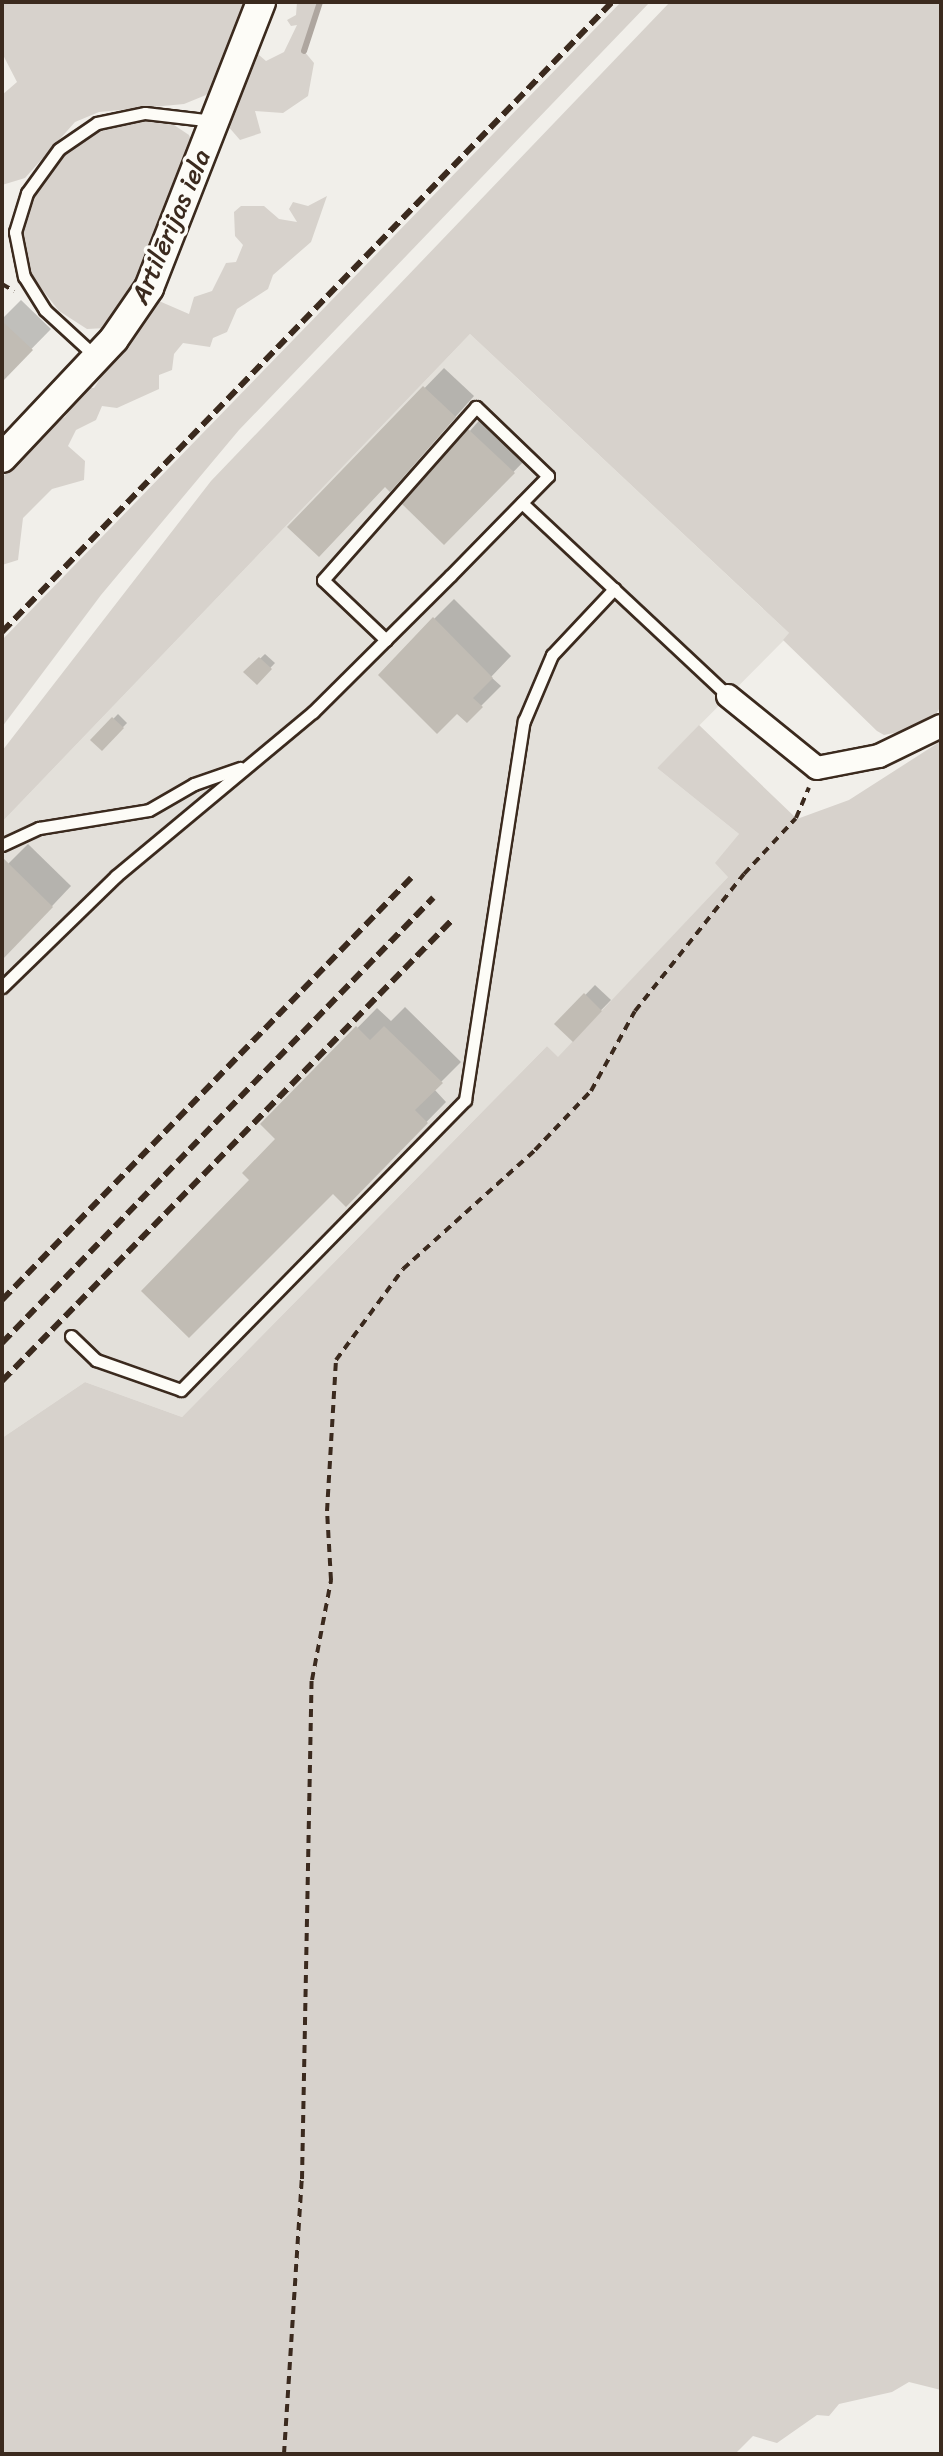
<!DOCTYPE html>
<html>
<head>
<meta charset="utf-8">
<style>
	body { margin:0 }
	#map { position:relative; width:943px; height:2456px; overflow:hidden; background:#f1efea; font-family:Sriracha,sans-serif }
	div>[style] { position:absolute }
	.built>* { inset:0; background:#e3e0da }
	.green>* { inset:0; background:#d7d2cc }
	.shadow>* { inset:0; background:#0003 }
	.stream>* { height:6px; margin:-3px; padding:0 3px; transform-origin:3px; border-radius:3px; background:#aea69f }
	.building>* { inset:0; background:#c1bcb4 }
	.path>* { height:4px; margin-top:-2px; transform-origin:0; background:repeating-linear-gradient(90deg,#3b2a1e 0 8px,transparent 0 14px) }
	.roads { filter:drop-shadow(2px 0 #3b2a1e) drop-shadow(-2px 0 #3b2a1e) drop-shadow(0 2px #3b2a1e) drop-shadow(0 -2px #3b2a1e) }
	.service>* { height:11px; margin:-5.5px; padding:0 5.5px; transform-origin:5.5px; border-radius:5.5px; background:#fdfcf7 }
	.minor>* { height:22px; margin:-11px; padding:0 11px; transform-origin:11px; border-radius:11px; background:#fdfcf7 }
	.tertiary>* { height:28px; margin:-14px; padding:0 14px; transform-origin:14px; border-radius:14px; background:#fdfcf7 }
	.rail>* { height:6px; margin-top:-3px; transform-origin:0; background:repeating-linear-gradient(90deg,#3b2a1e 0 12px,transparent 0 18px) }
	span { translate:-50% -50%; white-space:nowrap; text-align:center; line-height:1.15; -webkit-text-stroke:7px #fdfcf7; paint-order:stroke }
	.street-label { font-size:26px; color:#3b2a1e }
	.frame { position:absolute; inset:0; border:4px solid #3b2a1e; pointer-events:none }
</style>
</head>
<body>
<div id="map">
	<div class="built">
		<i style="clip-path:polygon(470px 334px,790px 634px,657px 768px,739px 834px,729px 876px,558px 1058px,547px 1046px,182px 1417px,85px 1382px,2px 1438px,2px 822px)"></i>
	</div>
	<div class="green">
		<i style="clip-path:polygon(2px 2px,252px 2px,216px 88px,206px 95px,184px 104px,99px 112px,75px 122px,25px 178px,2px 185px,2px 95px,17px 82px,2px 53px)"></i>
		<i style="clip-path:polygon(297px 2px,320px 2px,304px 51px,314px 63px,308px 96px,283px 113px,255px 111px,261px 133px,240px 140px,227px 125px,229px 113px,243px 93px,253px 50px,266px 61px,284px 52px,297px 25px,291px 26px,287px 20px,296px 15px)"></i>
		<i style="clip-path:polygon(621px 2px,650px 2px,239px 430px,101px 595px,2px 727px,2px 640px)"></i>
		<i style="clip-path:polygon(670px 2px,941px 2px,941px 706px,936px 714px,913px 729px,884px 735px,877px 731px,783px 640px,789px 633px,470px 334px,2px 822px,2px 751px,211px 481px)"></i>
		<i style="clip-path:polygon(139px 119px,168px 121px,189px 135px,193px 146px,141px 278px,106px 328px,87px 329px,59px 311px,30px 274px,21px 233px,25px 215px,35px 192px,71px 146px,107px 124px)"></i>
		<i style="clip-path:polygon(327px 196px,311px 242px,273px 275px,268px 289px,237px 309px,227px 332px,213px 338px,210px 347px,183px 343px,174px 354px,172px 370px,159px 375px,159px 389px,117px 408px,102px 406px,96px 420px,76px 430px,68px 446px,85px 461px,84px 480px,52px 489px,23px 518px,18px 560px,2px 565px,2px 478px,44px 429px,65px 417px,84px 388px,94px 388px,133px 329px,159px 301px,189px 314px,194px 297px,212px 291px,226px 263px,236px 262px,243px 245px,235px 236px,234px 212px,241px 206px,264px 206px,279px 219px,297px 222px,289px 209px,293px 202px,308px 206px)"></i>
		<i style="clip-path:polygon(699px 725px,797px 819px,849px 800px,941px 741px,941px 2390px,909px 2382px,892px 2392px,839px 2404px,829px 2416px,817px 2415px,777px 2443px,753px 2436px,735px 2454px,2px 2454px,2px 1438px,85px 1382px,182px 1417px,547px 1046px,558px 1057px,728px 877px,715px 863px,739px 834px,657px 768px)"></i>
	</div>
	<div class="shadow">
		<i style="clip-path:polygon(21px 300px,51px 329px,2px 379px,2px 319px)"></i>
		<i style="clip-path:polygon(444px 368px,474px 396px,409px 469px,290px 527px)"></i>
		<i style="clip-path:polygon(484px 415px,528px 457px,444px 543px,405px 504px)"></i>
		<i style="clip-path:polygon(454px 599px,511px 656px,491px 677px,501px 686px,467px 720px,457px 711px,434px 619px)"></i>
		<i style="clip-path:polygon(265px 654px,275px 663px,257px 682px,246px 672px)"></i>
		<i style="clip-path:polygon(118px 714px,127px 723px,102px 749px,93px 740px)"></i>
		<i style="clip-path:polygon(28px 844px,71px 886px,2px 959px,2px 870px)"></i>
		<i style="clip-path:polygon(595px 985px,611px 1000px,573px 1039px,557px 1024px)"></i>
		<i style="clip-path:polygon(405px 1007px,461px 1062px,434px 1089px,446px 1102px,346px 1204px,333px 1191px,252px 1180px,278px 1139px,263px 1124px,377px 1008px,391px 1021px)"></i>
	</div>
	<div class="stream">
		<i style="left:304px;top:51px;width:52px;rotate:-71.9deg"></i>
	</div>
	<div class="building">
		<i style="clip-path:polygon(2px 321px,33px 350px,2px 382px)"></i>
		<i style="clip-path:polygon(423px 386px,456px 417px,390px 492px,385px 487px,319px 557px,287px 527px)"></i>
		<i style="clip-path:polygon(468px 429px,515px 473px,444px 545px,402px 504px)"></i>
		<i style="clip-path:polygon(433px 617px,493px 678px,473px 698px,483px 707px,467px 723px,457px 714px,437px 734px,378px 675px)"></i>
		<i style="clip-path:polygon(259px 657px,272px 669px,257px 685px,243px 672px)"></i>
		<i style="clip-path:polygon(112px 717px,124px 728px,102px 751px,90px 740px)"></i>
		<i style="clip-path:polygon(2px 857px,53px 907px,2px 960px)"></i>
		<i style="clip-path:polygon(584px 993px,602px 1011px,573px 1042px,554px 1024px)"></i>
		<i style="clip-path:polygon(356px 1026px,370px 1040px,384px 1026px,443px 1083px,415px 1110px,428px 1123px,346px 1207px,333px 1194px,189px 1338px,141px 1291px,249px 1180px,242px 1173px,275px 1139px,260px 1124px)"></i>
	</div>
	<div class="path">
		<i style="left:2px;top:284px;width:14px;rotate:30deg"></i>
		<i style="left:284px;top:2454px;width:276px;rotate:-86.3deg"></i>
		<i style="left:302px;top:2179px;width:499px;rotate:-88.9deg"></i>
		<i style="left:312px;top:1680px;width:102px;rotate:-79.2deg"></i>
		<i style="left:331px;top:1580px;width:69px;rotate:-93.3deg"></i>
		<i style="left:327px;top:1511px;width:151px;rotate:-86.6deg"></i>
		<i style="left:336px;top:1360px;width:113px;rotate:-53.6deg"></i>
		<i style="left:403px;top:1269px;width:178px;rotate:-42deg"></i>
		<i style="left:535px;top:1150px;width:81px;rotate:-46.5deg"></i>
		<i style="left:591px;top:1091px;width:91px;rotate:-61.2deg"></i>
		<i style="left:635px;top:1011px;width:175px;rotate:-51.5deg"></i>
		<i style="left:744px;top:874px;width:76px;rotate:-47.1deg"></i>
		<i style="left:796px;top:818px;width:33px;rotate:-67deg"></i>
	</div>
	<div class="roads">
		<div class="service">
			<i style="left:95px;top:356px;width:68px;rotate:-137.4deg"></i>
			<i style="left:45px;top:310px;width:39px;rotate:-122deg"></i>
			<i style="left:24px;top:277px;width:46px;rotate:-101.3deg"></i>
			<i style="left:15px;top:232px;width:41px;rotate:-72.9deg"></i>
			<i style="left:27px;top:193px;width:54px;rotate:-54deg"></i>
			<i style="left:59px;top:149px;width:46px;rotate:-34.4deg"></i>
			<i style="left:97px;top:123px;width:49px;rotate:-11.8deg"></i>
			<i style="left:145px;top:113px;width:69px;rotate:6.6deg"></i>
			<i style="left:522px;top:503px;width:282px;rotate:43.1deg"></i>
			<i style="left:2px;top:845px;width:41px;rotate:-24.7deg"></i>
			<i style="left:39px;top:828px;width:111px;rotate:-9.3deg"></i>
			<i style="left:149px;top:810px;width:52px;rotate:-30deg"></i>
			<i style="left:194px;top:784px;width:49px;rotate:-19.2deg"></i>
			<i style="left:2px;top:987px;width:159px;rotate:-44.2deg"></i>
			<i style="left:116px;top:876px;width:256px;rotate:-39.8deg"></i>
			<i style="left:313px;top:712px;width:193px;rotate:-44.8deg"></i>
			<i style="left:450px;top:576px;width:140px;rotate:-45.6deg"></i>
			<i style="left:548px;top:476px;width:100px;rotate:-136.2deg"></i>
			<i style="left:476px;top:407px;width:231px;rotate:131.5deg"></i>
			<i style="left:323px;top:580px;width:87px;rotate:43.6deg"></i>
			<i style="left:71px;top:1336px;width:35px;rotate:44deg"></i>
			<i style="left:96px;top:1360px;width:90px;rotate:19.4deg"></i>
			<i style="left:181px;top:1390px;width:406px;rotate:-45.6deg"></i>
			<i style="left:465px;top:1100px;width:384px;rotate:-81.2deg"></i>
			<i style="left:524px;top:721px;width:72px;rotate:-67deg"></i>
			<i style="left:552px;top:655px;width:91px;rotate:-46.8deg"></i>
		</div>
		<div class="minor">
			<i style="left:728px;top:696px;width:114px;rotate:39deg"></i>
			<i style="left:817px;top:768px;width:63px;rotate:-11deg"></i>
			<i style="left:879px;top:756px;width:69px;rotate:-25.8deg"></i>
		</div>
		<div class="tertiary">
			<i style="left:2px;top:458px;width:163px;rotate:-46.7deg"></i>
			<i style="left:114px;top:339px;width:62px;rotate:-55.5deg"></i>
			<i style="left:149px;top:288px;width:307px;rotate:-68.6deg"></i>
		</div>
	</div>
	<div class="rail">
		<i style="left:2px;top:632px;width:877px;rotate:-45.92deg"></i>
		<i style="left:2px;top:1300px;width:588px;rotate:-45.9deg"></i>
		<i style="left:2px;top:1343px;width:620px;rotate:-45.92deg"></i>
		<i style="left:2px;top:1381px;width:643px;rotate:-45.69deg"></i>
	</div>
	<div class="street-label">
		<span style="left:171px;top:227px;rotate:-67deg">Artilērijas iela</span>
	</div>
	<div class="frame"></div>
</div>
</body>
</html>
